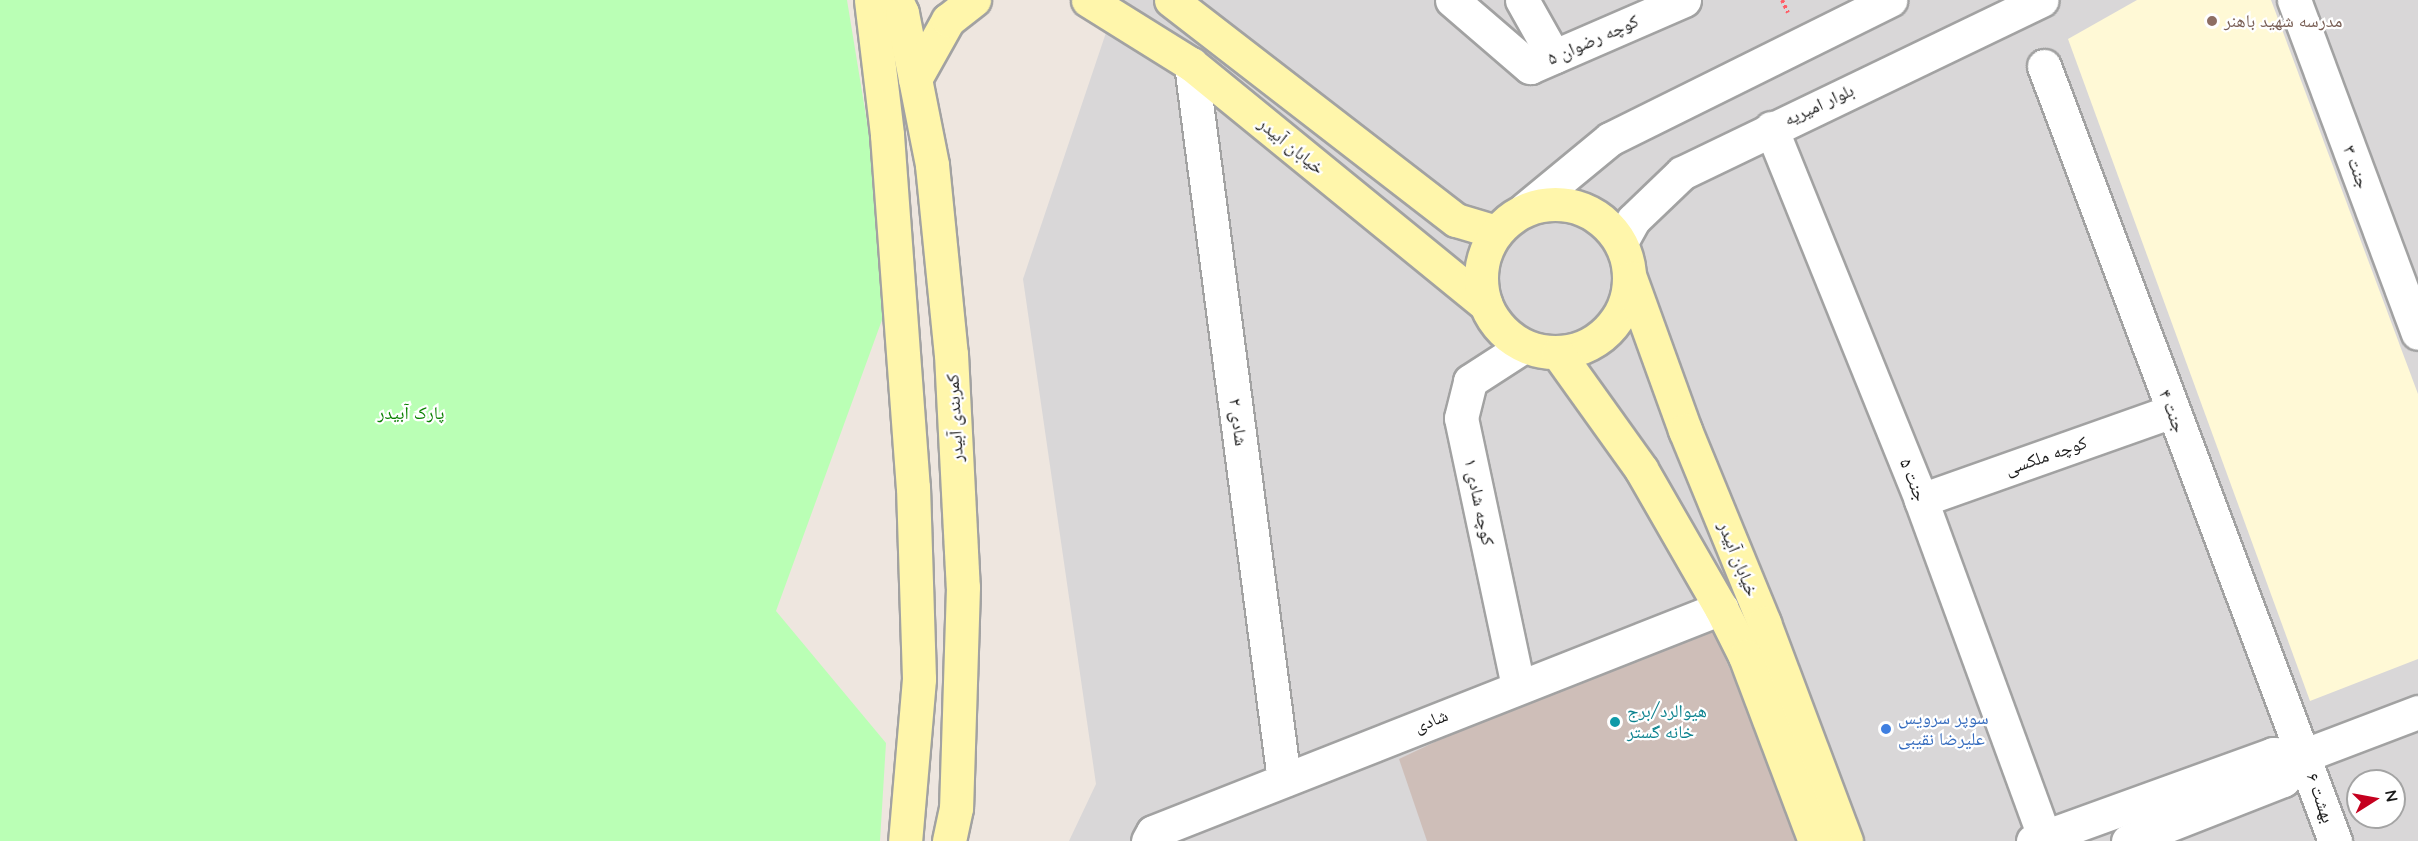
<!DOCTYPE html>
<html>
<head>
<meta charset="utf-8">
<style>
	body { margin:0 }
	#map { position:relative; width:2418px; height:841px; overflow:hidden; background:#eee6df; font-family:Quicksand,"Noto Naskh Arabic",sans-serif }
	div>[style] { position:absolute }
	.residential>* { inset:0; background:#d9d7d8 }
	.education>* { inset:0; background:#fff9d6 }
	.park>* { inset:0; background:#baffb5 }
	.building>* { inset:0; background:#cebeb8 }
	.path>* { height:4px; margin-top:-2px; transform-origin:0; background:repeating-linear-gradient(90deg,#ff5e67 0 3px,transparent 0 6px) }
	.roads { filter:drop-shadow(2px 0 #a2a2a2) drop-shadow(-2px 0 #a2a2a2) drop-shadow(0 2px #a2a2a2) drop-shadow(0 -2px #a2a2a2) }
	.minor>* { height:33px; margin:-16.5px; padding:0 16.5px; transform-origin:16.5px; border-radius:16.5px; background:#fff }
	.tertiary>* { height:33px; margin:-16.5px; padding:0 16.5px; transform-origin:16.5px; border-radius:16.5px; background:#fff }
	.secondary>* { height:33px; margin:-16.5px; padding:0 16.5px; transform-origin:16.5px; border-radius:16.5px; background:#fff6ab }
	.secondary>.ring { margin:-16.5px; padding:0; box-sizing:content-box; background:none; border:33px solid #fff6ab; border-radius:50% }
	.dots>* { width:16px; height:16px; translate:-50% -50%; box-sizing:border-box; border:3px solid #fff; border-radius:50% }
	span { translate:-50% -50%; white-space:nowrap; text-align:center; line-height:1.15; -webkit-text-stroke:4.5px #fff; paint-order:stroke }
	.education-label { font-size:18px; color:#785e54 }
	.left { translate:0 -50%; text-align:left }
	.street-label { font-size:18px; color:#1b1b1b }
	.park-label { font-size:18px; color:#0a8001 }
	.culture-label { font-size:18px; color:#0d838f }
	.shop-label { font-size:18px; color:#366cbe }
	.north { position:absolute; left:2346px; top:769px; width:60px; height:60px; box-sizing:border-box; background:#fff; border:2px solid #a4a4a4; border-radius:50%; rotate:79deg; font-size:16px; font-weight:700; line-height:24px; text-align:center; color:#1b1b1b }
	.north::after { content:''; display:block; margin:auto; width:21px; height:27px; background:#c5001f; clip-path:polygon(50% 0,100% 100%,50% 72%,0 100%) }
</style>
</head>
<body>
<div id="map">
	<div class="residential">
		<i style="clip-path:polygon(evenodd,1117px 0,2418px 0,2418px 841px,1069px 841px,1096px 784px,1023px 279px,1117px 0,2358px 781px,2394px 781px,2394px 817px,2358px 817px,2358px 781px)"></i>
	</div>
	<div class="education">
		<i style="clip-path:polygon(2137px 0,2271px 0,2418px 394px,2418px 659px,2310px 701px,2068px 39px)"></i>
	</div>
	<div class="park">
		<i style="clip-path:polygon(0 0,847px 0,894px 287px,776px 611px,886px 743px,880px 841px,0 841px)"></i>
	</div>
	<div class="building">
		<i style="clip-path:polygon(1710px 623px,1804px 841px,1427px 841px,1399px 759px,1555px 685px)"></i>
	</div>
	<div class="path">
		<i style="left:1782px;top:0;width:14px;rotate:65deg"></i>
	</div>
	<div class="roads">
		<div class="minor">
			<i style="left:1452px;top:0;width:103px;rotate:40.7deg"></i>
			<i style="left:1530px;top:67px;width:168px;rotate:-23.5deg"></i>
			<i style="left:1522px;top:0;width:65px;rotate:60.7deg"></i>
			<i style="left:2294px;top:0;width:355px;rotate:69.6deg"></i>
			<i style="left:1191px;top:64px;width:722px;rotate:82.6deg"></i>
			<i style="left:2044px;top:66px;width:828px;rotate:69.42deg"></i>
			<i style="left:1771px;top:128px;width:401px;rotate:68deg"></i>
			<i style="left:1921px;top:500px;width:359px;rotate:69.9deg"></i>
			<i style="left:1921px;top:500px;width:266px;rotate:-19.5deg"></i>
			<i style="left:1518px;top:686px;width:274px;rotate:-102deg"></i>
			<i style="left:1461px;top:418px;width:38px;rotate:-76deg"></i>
			<i style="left:1470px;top:381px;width:64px;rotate:-32.9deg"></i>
			<i style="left:1148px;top:841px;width:10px;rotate:-61deg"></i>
			<i style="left:1153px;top:832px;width:611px;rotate:-21.52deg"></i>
		</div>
		<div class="tertiary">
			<i style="left:1525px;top:209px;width:110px;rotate:-39.5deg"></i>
			<i style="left:1610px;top:139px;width:313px;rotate:-26.4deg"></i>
			<i style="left:1621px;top:242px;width:25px;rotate:-61deg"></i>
			<i style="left:1633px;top:220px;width:68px;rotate:-43.8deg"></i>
			<i style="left:1682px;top:173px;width:399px;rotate:-25.7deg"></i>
			<i style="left:2033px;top:841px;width:255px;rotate:-19.9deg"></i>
			<i style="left:2273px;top:754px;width:32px;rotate:2deg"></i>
			<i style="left:2128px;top:841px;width:167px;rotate:-21.5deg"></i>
			<i style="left:2283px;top:780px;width:33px;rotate:-49deg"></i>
			<i style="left:2305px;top:755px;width:121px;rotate:-20.8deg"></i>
		</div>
		<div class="secondary">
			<i style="left:871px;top:0;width:136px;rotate:83.2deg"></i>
			<i style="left:887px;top:135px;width:353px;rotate:85.8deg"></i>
			<i style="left:913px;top:487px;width:192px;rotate:88.2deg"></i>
			<i style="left:919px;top:679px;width:163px;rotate:94.9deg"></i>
			<i style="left:896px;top:0;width:14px;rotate:65deg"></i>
			<i style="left:902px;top:13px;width:155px;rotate:78.8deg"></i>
			<i style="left:932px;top:165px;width:190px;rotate:84.3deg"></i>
			<i style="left:951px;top:354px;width:233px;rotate:87.1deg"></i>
			<i style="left:963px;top:587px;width:221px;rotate:91.8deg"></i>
			<i style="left:956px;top:808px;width:34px;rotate:102deg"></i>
			<i style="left:1088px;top:0;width:121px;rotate:31.9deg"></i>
			<i style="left:1191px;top:64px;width:380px;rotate:39.2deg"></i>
			<i style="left:1171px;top:0;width:360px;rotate:37.7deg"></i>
			<i style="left:1456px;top:220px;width:42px;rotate:16.7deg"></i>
			<i style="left:915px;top:79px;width:68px;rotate:-60.8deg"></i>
			<i style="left:948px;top:20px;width:33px;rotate:-38deg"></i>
			<i class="ring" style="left:1481px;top:204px;width:115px;height:115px"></i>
			<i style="left:1630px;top:278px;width:162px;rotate:70.1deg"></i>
			<i style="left:1685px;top:430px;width:209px;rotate:67.7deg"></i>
			<i style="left:1764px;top:623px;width:233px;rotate:69.4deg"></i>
			<i style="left:1558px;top:353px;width:143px;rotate:54.4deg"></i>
			<i style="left:1641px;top:469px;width:160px;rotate:60.1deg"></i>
			<i style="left:1721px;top:608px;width:54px;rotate:63.4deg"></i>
			<i style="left:1745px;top:656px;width:198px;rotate:69.3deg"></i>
		</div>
	</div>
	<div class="dots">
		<i style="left:2212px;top:21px;background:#8d6e63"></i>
		<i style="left:1615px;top:722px;background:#0f9aa8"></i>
		<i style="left:1886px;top:729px;background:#3f7fe0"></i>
	</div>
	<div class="education-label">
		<span class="left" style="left:2224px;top:21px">مدرسه شهید باهنر</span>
	</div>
	<div class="street-label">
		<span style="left:1593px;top:40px;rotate:-24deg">کوچه رضوان ۵</span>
		<span style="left:1819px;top:105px;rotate:-25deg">بلوار امیریه</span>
		<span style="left:1291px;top:146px;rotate:39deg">خیابان آبیدر</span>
		<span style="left:2356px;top:167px;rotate:70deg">جنت ۳</span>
		<span style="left:2172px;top:411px;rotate:69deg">جنت ۴</span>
		<span style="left:955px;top:418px;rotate:-93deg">کمربندی آبیدر</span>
		<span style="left:1238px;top:422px;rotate:83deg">شادی ۲</span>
		<span style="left:2046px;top:456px;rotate:-19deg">کوچه ملکسی</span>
		<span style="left:1913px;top:480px;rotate:68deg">جنت ۵</span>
		<span style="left:1479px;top:502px;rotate:78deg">کوچه شادی ۱</span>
		<span style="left:1738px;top:559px;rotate:68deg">خیابان آبیدر</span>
		<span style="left:1431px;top:721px;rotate:-22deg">شادی</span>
		<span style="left:2320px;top:798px;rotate:71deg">بهشت ۶</span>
	</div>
	<div class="park-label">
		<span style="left:411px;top:413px">پارک آبیدر</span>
	</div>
	<div class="culture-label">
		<span class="left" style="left:1627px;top:722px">هیوالرد/برج<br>خانه گستر</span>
	</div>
	<div class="shop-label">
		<span class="left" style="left:1898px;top:729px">سوپر سرویس<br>علیرضا نقیبی</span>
	</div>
	<div class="north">N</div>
</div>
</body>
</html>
